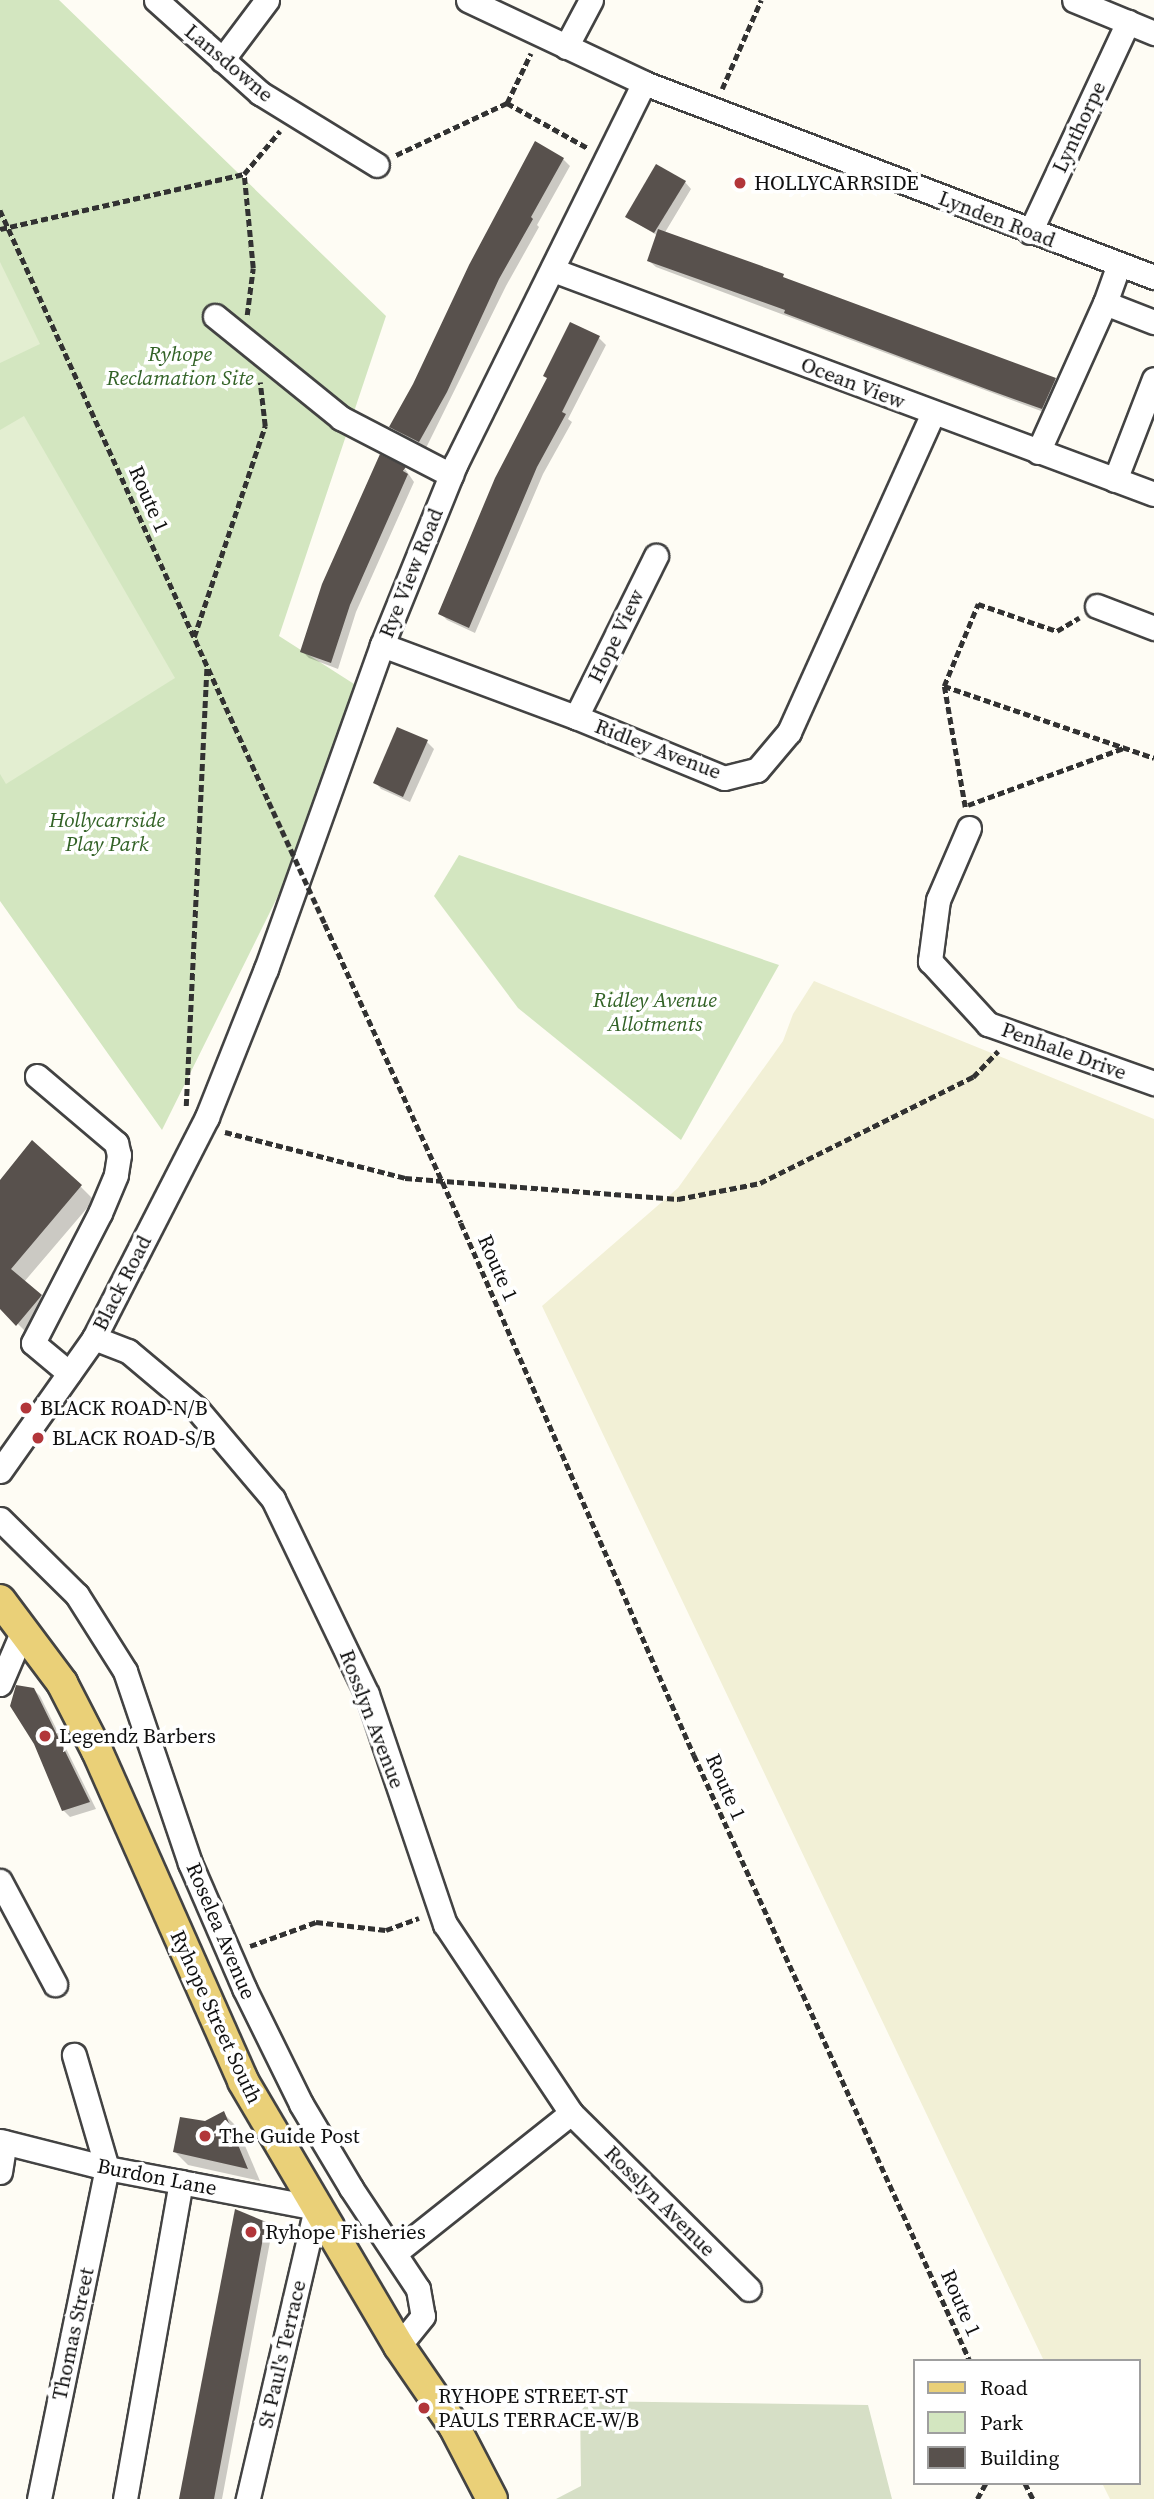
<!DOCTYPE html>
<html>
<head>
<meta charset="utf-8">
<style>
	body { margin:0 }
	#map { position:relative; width:1154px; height:2499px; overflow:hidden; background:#fefcf4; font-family:"Source Serif 4",serif }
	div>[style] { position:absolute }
	.farmland>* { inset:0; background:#f2f0d6 }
	.green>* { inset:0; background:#d3e6c0 }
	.cemetery>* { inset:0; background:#d6dfc6 }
	.pitch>* { inset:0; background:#e3eed1 }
	.shadow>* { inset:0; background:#0003 }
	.building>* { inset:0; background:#58514d }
	.path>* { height:4.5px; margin-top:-2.25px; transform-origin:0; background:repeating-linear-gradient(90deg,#323232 0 7px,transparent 0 10.5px) }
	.roads { filter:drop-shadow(2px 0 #434343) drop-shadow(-2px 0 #434343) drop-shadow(0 2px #434343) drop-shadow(0 -2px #434343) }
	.minor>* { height:23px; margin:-11.5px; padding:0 11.5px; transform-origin:11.5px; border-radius:11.5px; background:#fff }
	.major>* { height:30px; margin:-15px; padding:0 15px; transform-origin:15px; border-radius:15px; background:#ead078 }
	.path-bridge>* { height:4.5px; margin-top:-2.25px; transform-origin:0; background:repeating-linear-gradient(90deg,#323232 0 7px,transparent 0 10.5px) }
	.dots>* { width:19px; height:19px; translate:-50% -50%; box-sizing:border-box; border:4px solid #fff; border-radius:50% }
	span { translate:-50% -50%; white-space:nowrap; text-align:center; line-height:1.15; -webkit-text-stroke:7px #fff; paint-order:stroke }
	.street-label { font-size:21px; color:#101010 }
	.poi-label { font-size:21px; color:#101010 }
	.left { translate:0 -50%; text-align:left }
	.park-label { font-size:21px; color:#326226; font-style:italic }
	.legend { position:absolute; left:913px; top:2359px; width:228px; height:126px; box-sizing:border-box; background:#fff; border:2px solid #9f9f9f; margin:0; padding:9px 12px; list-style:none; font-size:21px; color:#101010 }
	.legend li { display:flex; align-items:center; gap:14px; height:35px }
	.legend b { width:35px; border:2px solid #9f9f9f }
</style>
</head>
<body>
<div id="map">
	<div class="farmland">
		<i style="clip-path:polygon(814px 981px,1154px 1119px,1154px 2499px,1110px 2499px,1102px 2483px,1138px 2483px,1138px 2361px,1044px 2361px,542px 1306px,678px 1188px,783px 1041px,793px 1014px)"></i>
	</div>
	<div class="green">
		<i style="clip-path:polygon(0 0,59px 0,386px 316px,279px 636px,365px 691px,329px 793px,162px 1130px,0 901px)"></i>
		<i style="clip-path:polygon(459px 855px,779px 965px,681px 1140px,518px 1008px,434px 896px)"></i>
	</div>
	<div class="cemetery">
		<i style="clip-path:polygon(580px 2401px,868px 2405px,892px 2499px,556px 2499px,581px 2486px)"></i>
	</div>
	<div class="pitch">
		<i style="clip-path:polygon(0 262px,40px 344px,0 363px)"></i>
		<i style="clip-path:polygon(24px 416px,175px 678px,6px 784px,0 774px,0 430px)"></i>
	</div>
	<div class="shadow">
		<i style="clip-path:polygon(563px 159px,570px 166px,537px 225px,539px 227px,506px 286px,426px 448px,398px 433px,391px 427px)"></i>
		<i style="clip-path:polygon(685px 182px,691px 189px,664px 234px,1055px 380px,1062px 386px,1049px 414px,656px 267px,649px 261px,658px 236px,627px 217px)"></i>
		<i style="clip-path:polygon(599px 338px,606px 345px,568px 419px,572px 422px,543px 474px,475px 633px,447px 620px,440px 613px,548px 379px)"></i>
		<i style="clip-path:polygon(405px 469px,414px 482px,356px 612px,338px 669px,309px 658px,302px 651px,324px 585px)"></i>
		<i style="clip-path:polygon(427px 742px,434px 749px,410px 802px,381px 789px,375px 782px)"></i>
		<i style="clip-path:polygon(0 1183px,81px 1187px,94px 1200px,24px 1282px,54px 1309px,31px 1337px,0 1306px)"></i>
		<i style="clip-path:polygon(33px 1689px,40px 1696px,96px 1809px,70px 1817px,63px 1810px)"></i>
		<i style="clip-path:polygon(223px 2113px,237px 2127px,260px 2181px,188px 2165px,174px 2151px,205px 2123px)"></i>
		<i style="clip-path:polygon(265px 2224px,272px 2231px,222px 2499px,181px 2499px)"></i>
	</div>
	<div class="building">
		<i style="clip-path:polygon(535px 141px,564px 158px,531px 217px,533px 219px,499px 279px,447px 392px,419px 442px,389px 427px,413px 384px,469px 265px)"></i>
		<i style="clip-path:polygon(656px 164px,686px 181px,654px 233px,625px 217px)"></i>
		<i style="clip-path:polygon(658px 229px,784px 274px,783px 277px,1056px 378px,1042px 409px,989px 390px,784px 313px,785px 310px,647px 261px)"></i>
		<i style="clip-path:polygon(570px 322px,600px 336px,562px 412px,566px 414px,537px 467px,469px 628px,438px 614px,495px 478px,547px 378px,543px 376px)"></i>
		<i style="clip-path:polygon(380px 454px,406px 467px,403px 471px,408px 474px,350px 605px,331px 663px,300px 652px,322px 584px)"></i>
		<i style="clip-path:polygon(397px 727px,428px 740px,403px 797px,373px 783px)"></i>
		<i style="clip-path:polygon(32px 1140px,82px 1185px,11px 1269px,42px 1295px,16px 1326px,0 1309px,0 1180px)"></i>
		<i style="clip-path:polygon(16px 1685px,34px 1688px,90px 1802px,62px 1811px,34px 1744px,10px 1706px)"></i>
		<i style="clip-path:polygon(224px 2111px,248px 2169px,173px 2152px,180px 2117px,205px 2121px)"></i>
		<i style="clip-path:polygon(235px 2209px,266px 2222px,214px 2499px,179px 2499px)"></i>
	</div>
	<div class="path">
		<i style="left:722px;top:89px;width:97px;rotate:-66.3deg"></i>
		<i style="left:507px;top:103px;width:55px;rotate:-64.4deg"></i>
		<i style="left:396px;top:155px;width:123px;rotate:-25.1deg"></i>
		<i style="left:507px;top:103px;width:93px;rotate:29.1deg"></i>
		<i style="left:0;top:210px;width:650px;rotate:65.56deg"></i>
		<i style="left:0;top:229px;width:250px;rotate:-12.7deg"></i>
		<i style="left:247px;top:315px;width:47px;rotate:-82.7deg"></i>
		<i style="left:253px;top:268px;width:94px;rotate:-95.5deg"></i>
		<i style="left:244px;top:174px;width:56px;rotate:-50.1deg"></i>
		<i style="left:194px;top:637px;width:223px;rotate:-71.4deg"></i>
		<i style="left:265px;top:426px;width:44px;rotate:-96.5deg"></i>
		<i style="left:944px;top:686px;width:222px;rotate:18.9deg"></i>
		<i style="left:968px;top:805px;width:166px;rotate:-20.1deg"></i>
		<i style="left:965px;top:807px;width:123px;rotate:-99.8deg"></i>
		<i style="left:944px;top:686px;width:89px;rotate:-67.5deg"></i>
		<i style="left:978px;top:604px;width:83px;rotate:18.9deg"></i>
		<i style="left:1057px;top:631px;width:26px;rotate:-31deg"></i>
		<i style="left:325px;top:924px;width:328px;rotate:65.5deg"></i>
		<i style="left:461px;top:1223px;width:581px;rotate:66.35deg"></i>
		<i style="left:694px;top:1755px;width:666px;rotate:65.51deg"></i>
		<i style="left:186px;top:1106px;width:440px;rotate:-87.3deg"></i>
		<i style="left:225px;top:1132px;width:186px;rotate:14.3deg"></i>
		<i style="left:405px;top:1178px;width:274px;rotate:4.4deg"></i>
		<i style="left:678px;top:1199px;width:84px;rotate:-11deg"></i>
		<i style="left:760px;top:1183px;width:238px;rotate:-26.5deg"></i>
		<i style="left:973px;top:1077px;width:36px;rotate:-46deg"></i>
		<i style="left:250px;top:1946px;width:70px;rotate:-20deg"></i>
		<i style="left:316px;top:1922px;width:70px;rotate:6.5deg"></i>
		<i style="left:386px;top:1930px;width:35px;rotate:-20deg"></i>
		<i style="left:1025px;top:2483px;width:18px;rotate:63deg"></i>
		<i style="left:977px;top:2499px;width:18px;rotate:-61deg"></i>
	</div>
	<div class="roads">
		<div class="minor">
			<i style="left:156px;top:0;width:140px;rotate:41.8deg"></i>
			<i style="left:260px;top:93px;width:137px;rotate:31.6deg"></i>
			<i style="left:468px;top:0;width:195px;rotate:25.2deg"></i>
			<i style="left:644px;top:83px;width:546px;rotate:20.83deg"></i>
			<i style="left:1074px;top:0;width:87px;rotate:22.4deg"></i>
			<i style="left:566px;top:47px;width:53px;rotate:-62deg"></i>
			<i style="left:222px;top:60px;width:75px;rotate:-53.1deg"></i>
			<i style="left:1030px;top:232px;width:232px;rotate:-65deg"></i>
			<i style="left:1119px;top:264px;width:41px;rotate:109.7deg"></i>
			<i style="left:1105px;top:303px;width:53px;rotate:21.2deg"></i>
			<i style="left:553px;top:270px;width:641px;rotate:20.44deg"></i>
			<i style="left:215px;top:316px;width:162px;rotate:39deg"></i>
			<i style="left:341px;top:418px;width:124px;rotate:27.4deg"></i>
			<i style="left:1038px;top:452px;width:163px;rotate:-65.8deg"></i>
			<i style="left:1115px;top:480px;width:108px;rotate:-68.9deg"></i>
			<i style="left:1097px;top:606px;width:61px;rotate:21.1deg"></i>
			<i style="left:382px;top:645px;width:207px;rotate:20.4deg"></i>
			<i style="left:576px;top:717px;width:160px;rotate:22.4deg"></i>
			<i style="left:724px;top:778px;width:34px;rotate:-14deg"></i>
			<i style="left:757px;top:770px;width:50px;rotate:-49.9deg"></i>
			<i style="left:789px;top:732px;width:350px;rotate:-65.7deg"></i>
			<i style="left:576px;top:717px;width:180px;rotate:-63.6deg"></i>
			<i style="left:969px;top:828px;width:78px;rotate:113.3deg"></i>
			<i style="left:938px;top:900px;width:62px;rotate:97.5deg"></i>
			<i style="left:930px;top:961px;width:86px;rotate:47.4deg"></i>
			<i style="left:988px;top:1024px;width:176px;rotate:19.6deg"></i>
			<i style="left:37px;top:1076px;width:104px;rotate:40.3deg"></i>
			<i style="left:116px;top:1143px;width:12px;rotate:76deg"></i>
			<i style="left:119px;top:1155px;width:20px;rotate:99deg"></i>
			<i style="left:116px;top:1175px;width:41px;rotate:112.8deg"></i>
			<i style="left:100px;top:1213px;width:146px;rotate:117.3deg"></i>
			<i style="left:33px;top:1343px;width:47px;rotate:39.8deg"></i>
			<i style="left:94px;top:1338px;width:36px;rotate:21deg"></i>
			<i style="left:128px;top:1351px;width:90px;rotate:40deg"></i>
			<i style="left:197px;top:1409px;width:118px;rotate:49.8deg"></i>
			<i style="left:273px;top:1499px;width:216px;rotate:64.3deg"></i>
			<i style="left:367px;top:1694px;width:243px;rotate:71.3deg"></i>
			<i style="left:445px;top:1924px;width:227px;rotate:56.3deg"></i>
			<i style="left:571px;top:2113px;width:223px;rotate:141.5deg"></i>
			<i style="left:0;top:1471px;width:163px;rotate:-54.7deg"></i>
			<i style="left:94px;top:1338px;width:248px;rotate:-62.9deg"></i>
			<i style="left:207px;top:1117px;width:159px;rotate:-68.3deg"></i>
			<i style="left:266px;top:969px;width:344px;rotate:-70.3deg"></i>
			<i style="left:382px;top:645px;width:196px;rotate:-67.9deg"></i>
			<i style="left:456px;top:463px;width:424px;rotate:-63.7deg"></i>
			<i style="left:0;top:1519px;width:108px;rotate:44.6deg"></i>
			<i style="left:77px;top:1595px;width:90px;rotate:57.7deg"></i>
			<i style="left:125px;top:1671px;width:203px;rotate:71.3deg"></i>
			<i style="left:190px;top:1863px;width:136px;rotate:66.6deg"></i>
			<i style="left:244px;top:1988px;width:129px;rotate:63.8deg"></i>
			<i style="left:301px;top:2104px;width:98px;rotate:59.2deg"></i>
			<i style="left:351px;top:2188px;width:121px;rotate:56.4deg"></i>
			<i style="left:418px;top:2289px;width:27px;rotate:80deg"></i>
			<i style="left:423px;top:2316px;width:38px;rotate:129deg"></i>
			<i style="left:0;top:1684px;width:61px;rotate:-66.8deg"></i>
			<i style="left:0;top:1881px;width:117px;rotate:61.9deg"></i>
			<i style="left:571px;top:2113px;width:250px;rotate:44.7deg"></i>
			<i style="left:0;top:2141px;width:110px;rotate:14.2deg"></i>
			<i style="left:107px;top:2168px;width:213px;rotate:10.8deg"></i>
			<i style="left:316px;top:2208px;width:299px;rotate:103.2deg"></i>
			<i style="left:0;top:2172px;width:30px;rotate:-81deg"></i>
			<i style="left:39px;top:2499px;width:338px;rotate:-78.4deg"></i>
			<i style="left:107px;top:2168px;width:118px;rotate:-106.3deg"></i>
			<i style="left:125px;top:2499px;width:322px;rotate:-80deg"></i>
		</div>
		<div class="major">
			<i style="left:0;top:1600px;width:104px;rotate:53.2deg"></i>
			<i style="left:62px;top:1683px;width:76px;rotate:62.8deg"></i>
			<i style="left:97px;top:1751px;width:361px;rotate:66.1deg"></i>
			<i style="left:243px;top:2081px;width:308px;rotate:59.5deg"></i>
			<i style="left:399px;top:2346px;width:97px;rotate:55.5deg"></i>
			<i style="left:454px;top:2426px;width:82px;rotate:62.5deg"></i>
		</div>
	</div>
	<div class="path-bridge">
		<i style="left:269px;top:802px;width:134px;rotate:65.3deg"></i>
	</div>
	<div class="dots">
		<i style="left:740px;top:183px;background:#b2363a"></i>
		<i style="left:26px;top:1408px;background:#b2363a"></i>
		<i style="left:38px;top:1438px;background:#b2363a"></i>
		<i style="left:45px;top:1736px;background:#b2363a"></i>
		<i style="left:205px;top:2136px;background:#b2363a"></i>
		<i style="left:251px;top:2232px;background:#b2363a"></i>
		<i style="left:424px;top:2408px;background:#b2363a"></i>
	</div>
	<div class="street-label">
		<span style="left:229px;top:63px;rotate:40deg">Lansdowne</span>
		<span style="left:1079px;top:127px;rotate:-65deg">Lynthorpe</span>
		<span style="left:997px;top:219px;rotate:21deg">Lynden Road</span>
		<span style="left:853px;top:383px;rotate:21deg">Ocean View</span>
		<span style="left:149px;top:499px;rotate:66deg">Route 1</span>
		<span style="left:411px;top:573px;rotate:-68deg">Rye View Road</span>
		<span style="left:616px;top:636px;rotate:-64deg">Hope View</span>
		<span style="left:658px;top:749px;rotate:21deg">Ridley Avenue</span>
		<span style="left:1064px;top:1051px;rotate:20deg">Penhale Drive</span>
		<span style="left:498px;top:1268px;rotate:66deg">Route 1</span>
		<span style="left:122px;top:1283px;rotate:-63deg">Black Road</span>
		<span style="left:372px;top:1719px;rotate:69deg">Rosslyn Avenue</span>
		<span style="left:726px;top:1787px;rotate:66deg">Route 1</span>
		<span style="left:221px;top:1931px;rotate:67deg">Roselea Avenue</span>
		<span style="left:216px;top:2017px;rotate:65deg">Ryhope Street South</span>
		<span style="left:157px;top:2177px;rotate:11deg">Burdon Lane</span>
		<span style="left:660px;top:2201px;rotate:45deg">Rosslyn Avenue</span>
		<span style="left:961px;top:2303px;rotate:66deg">Route 1</span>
		<span style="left:73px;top:2334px;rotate:-78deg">Thomas Street</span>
		<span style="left:282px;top:2354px;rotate:-77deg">St Paul's Terrace</span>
	</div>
	<div class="poi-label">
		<span class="left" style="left:754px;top:183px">HOLLYCARRSIDE</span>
		<span class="left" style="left:40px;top:1408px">BLACK ROAD-N/B</span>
		<span class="left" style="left:52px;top:1438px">BLACK ROAD-S/B</span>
		<span class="left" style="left:59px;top:1736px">Legendz Barbers</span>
		<span class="left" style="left:219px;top:2136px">The Guide Post</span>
		<span class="left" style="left:265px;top:2232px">Ryhope Fisheries</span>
		<span class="left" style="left:438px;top:2408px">RYHOPE STREET-ST<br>PAULS TERRACE-W/B</span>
	</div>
	<div class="park-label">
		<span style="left:180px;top:366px">Ryhope<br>Reclamation Site</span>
		<span style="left:107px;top:832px">Hollycarrside<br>Play Park</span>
		<span style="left:655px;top:1012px">Ridley Avenue<br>Allotments</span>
	</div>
	<ul class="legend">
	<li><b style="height:9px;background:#ead078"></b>Road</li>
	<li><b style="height:19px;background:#d3e6c0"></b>Park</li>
	<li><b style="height:19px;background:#58514d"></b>Building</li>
	</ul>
</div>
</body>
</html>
